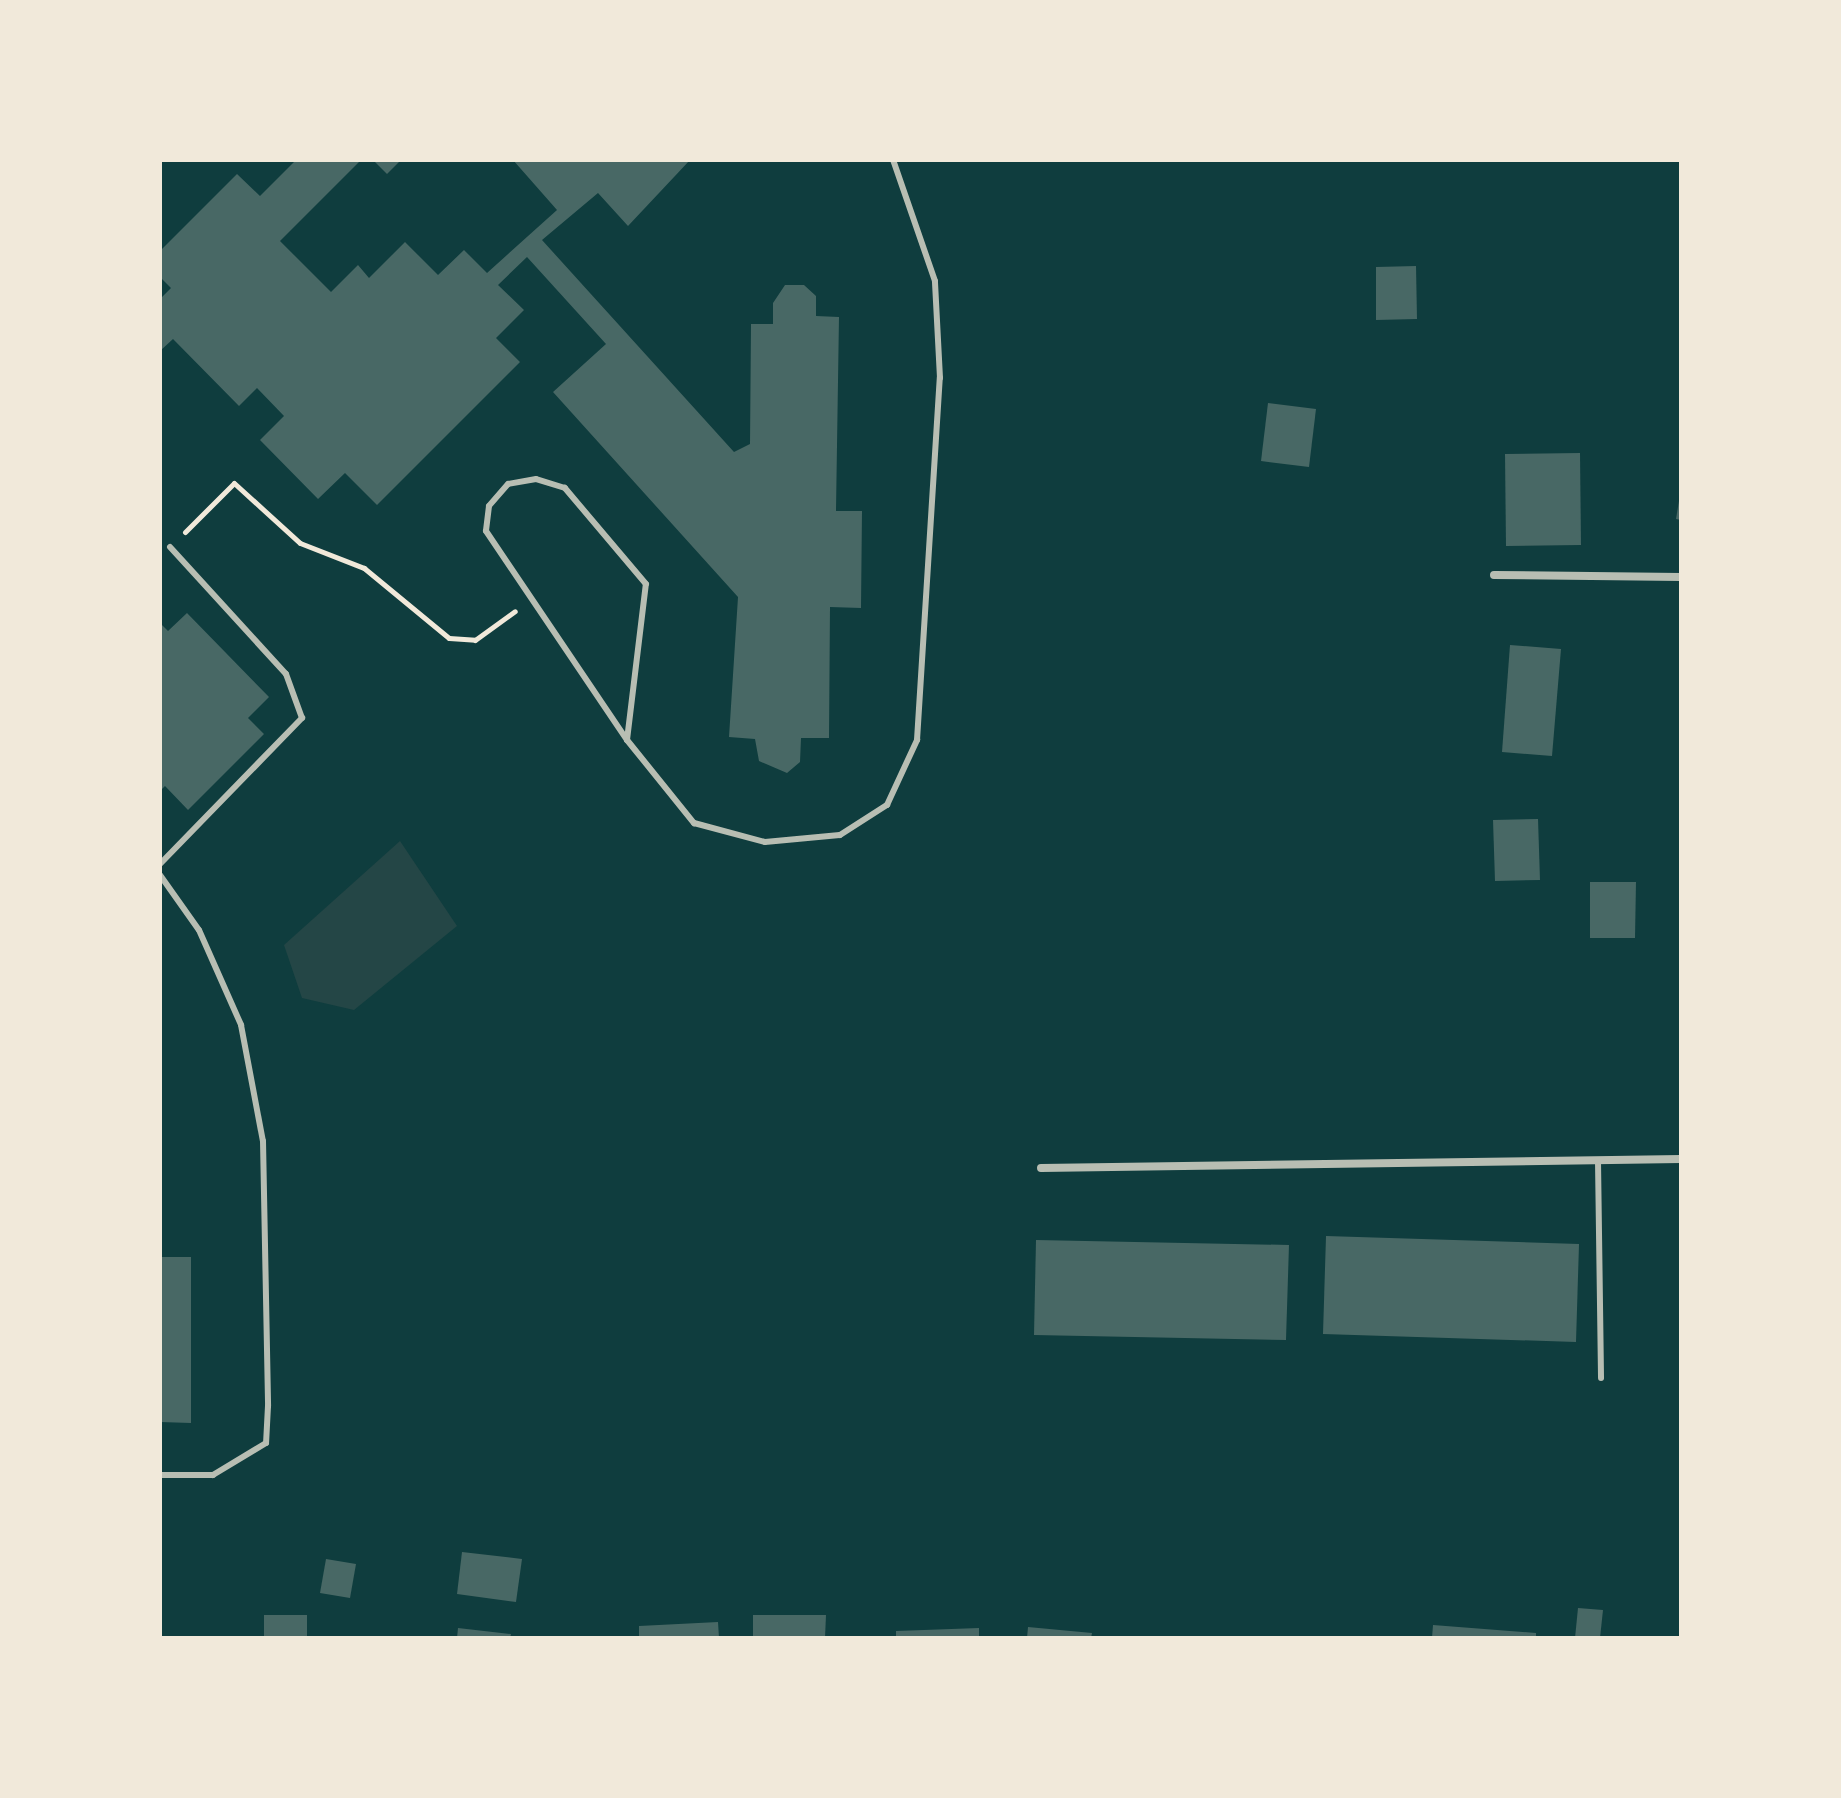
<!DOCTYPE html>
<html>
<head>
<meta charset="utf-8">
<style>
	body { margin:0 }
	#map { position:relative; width:1841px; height:1798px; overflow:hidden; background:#0f3d3e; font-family:Ubuntu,sans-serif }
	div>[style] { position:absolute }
	.green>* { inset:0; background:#244646 }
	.building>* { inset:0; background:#486865 }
	.path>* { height:5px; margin:-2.5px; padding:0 2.5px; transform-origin:2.5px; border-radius:2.5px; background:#f1e9da }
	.service>* { height:6px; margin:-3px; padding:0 3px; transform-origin:3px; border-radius:3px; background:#b8beb3 }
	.minor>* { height:8px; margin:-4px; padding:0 4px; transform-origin:4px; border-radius:4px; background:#b8beb3 }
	span { translate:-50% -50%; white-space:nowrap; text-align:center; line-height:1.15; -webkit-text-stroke:6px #f1e9da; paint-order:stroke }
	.frame { position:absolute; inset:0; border:162px solid #f1e9da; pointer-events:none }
</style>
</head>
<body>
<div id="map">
	<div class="green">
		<i style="clip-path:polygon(400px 841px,457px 926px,354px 1010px,302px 998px,284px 945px)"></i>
	</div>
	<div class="building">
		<i style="clip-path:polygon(296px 160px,361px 160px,280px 241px,331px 292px,358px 265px,369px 278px,405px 242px,438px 275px,464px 250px,487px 273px,557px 210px,513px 160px,690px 160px,628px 226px,598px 193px,542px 240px,734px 452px,750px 444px,751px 324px,773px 324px,773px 303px,785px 285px,804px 285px,816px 296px,816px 316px,839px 317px,836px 511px,862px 511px,861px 608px,830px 607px,829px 738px,801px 738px,800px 762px,787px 773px,759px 761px,755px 739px,729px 737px,738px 597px,553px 392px,606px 344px,527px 257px,498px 285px,524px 310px,496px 338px,520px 362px,377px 505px,345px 473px,318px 499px,260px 440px,284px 416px,257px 388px,239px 406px,173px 339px,160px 351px,160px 299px,171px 288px,160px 277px,160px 251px,237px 174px,260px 196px)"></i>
		<i style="clip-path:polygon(373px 160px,401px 160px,387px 174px)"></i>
		<i style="clip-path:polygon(1416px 266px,1417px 319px,1376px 320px,1376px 267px)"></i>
		<i style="clip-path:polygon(1268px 403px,1316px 409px,1309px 467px,1261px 461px)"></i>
		<i style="clip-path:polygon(1580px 453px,1581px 545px,1506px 546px,1505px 454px)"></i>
		<i style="clip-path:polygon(1681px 489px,1681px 520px,1676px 519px)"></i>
		<i style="clip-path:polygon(187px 613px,269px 697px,248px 718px,264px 734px,188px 810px,165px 786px,160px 791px,160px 623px,168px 631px)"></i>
		<i style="clip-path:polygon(1510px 645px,1561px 649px,1552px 756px,1502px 752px)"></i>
		<i style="clip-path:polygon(1538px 819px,1540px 880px,1495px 881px,1493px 820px)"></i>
		<i style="clip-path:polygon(1590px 882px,1636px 882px,1635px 938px,1590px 938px)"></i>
		<i style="clip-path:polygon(1326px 1236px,1579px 1244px,1576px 1342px,1323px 1334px)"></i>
		<i style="clip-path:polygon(1036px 1240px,1289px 1245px,1286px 1340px,1034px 1335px)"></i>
		<i style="clip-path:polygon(160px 1257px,191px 1257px,191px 1423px,160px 1422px)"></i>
		<i style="clip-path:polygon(462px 1552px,522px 1559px,516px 1602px,457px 1594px)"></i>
		<i style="clip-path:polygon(326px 1559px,356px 1564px,350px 1598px,320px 1593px)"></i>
		<i style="clip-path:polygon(1578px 1608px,1603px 1610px,1600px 1638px,1575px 1638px)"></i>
		<i style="clip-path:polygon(264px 1615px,307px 1615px,307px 1638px,264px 1638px)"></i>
		<i style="clip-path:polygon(753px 1615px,826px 1615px,825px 1638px,753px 1638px)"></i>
		<i style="clip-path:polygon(718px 1622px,719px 1638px,639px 1638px,639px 1626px)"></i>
		<i style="clip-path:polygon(1433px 1625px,1536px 1633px,1536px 1638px,1432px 1638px)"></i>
		<i style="clip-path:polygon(1028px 1627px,1092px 1633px,1091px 1638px,1027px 1638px)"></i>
		<i style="clip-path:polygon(458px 1628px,511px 1634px,510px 1638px,457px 1638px)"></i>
		<i style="clip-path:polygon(979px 1628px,979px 1638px,896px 1638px,896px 1631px)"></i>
	</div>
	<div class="path">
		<i style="left:185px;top:532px;width:69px;rotate:-45deg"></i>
		<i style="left:234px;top:483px;width:89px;rotate:42.3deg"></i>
		<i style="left:300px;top:543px;width:69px;rotate:21.3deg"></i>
		<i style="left:364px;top:568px;width:110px;rotate:39.5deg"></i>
		<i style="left:449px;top:638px;width:26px;rotate:4deg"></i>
		<i style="left:475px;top:640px;width:49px;rotate:-35.9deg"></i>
	</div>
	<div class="service">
		<i style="left:627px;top:740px;width:157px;rotate:-83.1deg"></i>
		<i style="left:646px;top:584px;width:126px;rotate:-130.2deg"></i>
		<i style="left:565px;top:488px;width:30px;rotate:-163deg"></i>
		<i style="left:536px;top:479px;width:28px;rotate:170deg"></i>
		<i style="left:508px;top:484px;width:29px;rotate:131deg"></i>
		<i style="left:489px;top:506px;width:25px;rotate:97deg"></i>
		<i style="left:486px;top:531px;width:252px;rotate:56deg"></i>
		<i style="left:627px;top:740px;width:107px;rotate:51.1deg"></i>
		<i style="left:694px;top:823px;width:73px;rotate:15deg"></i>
		<i style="left:765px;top:842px;width:75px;rotate:-5.3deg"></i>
		<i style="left:840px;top:835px;width:56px;rotate:-32.6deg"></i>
		<i style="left:887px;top:805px;width:72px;rotate:-65.2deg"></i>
		<i style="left:917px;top:740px;width:363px;rotate:-86.4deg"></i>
		<i style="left:940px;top:378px;width:97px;rotate:-93deg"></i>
		<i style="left:935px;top:281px;width:128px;rotate:-109.1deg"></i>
		<i style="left:160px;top:864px;width:204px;rotate:-45.8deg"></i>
		<i style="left:302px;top:718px;width:47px;rotate:-110deg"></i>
		<i style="left:286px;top:674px;width:172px;rotate:-132.4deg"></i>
		<i style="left:160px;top:875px;width:67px;rotate:54.7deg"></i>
		<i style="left:199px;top:930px;width:104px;rotate:66.1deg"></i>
		<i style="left:241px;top:1025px;width:118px;rotate:79.3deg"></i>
		<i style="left:263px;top:1141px;width:265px;rotate:88.9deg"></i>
		<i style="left:268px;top:1406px;width:37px;rotate:93deg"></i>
		<i style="left:266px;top:1443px;width:62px;rotate:148.9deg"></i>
		<i style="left:213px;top:1475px;width:53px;rotate:180deg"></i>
		<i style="left:1598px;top:1161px;width:217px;rotate:89.2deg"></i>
	</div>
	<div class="minor">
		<i style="left:1494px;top:575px;width:187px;rotate:0.6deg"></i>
		<i style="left:1041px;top:1168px;width:640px;rotate:-0.81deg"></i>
	</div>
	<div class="frame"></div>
</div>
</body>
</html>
